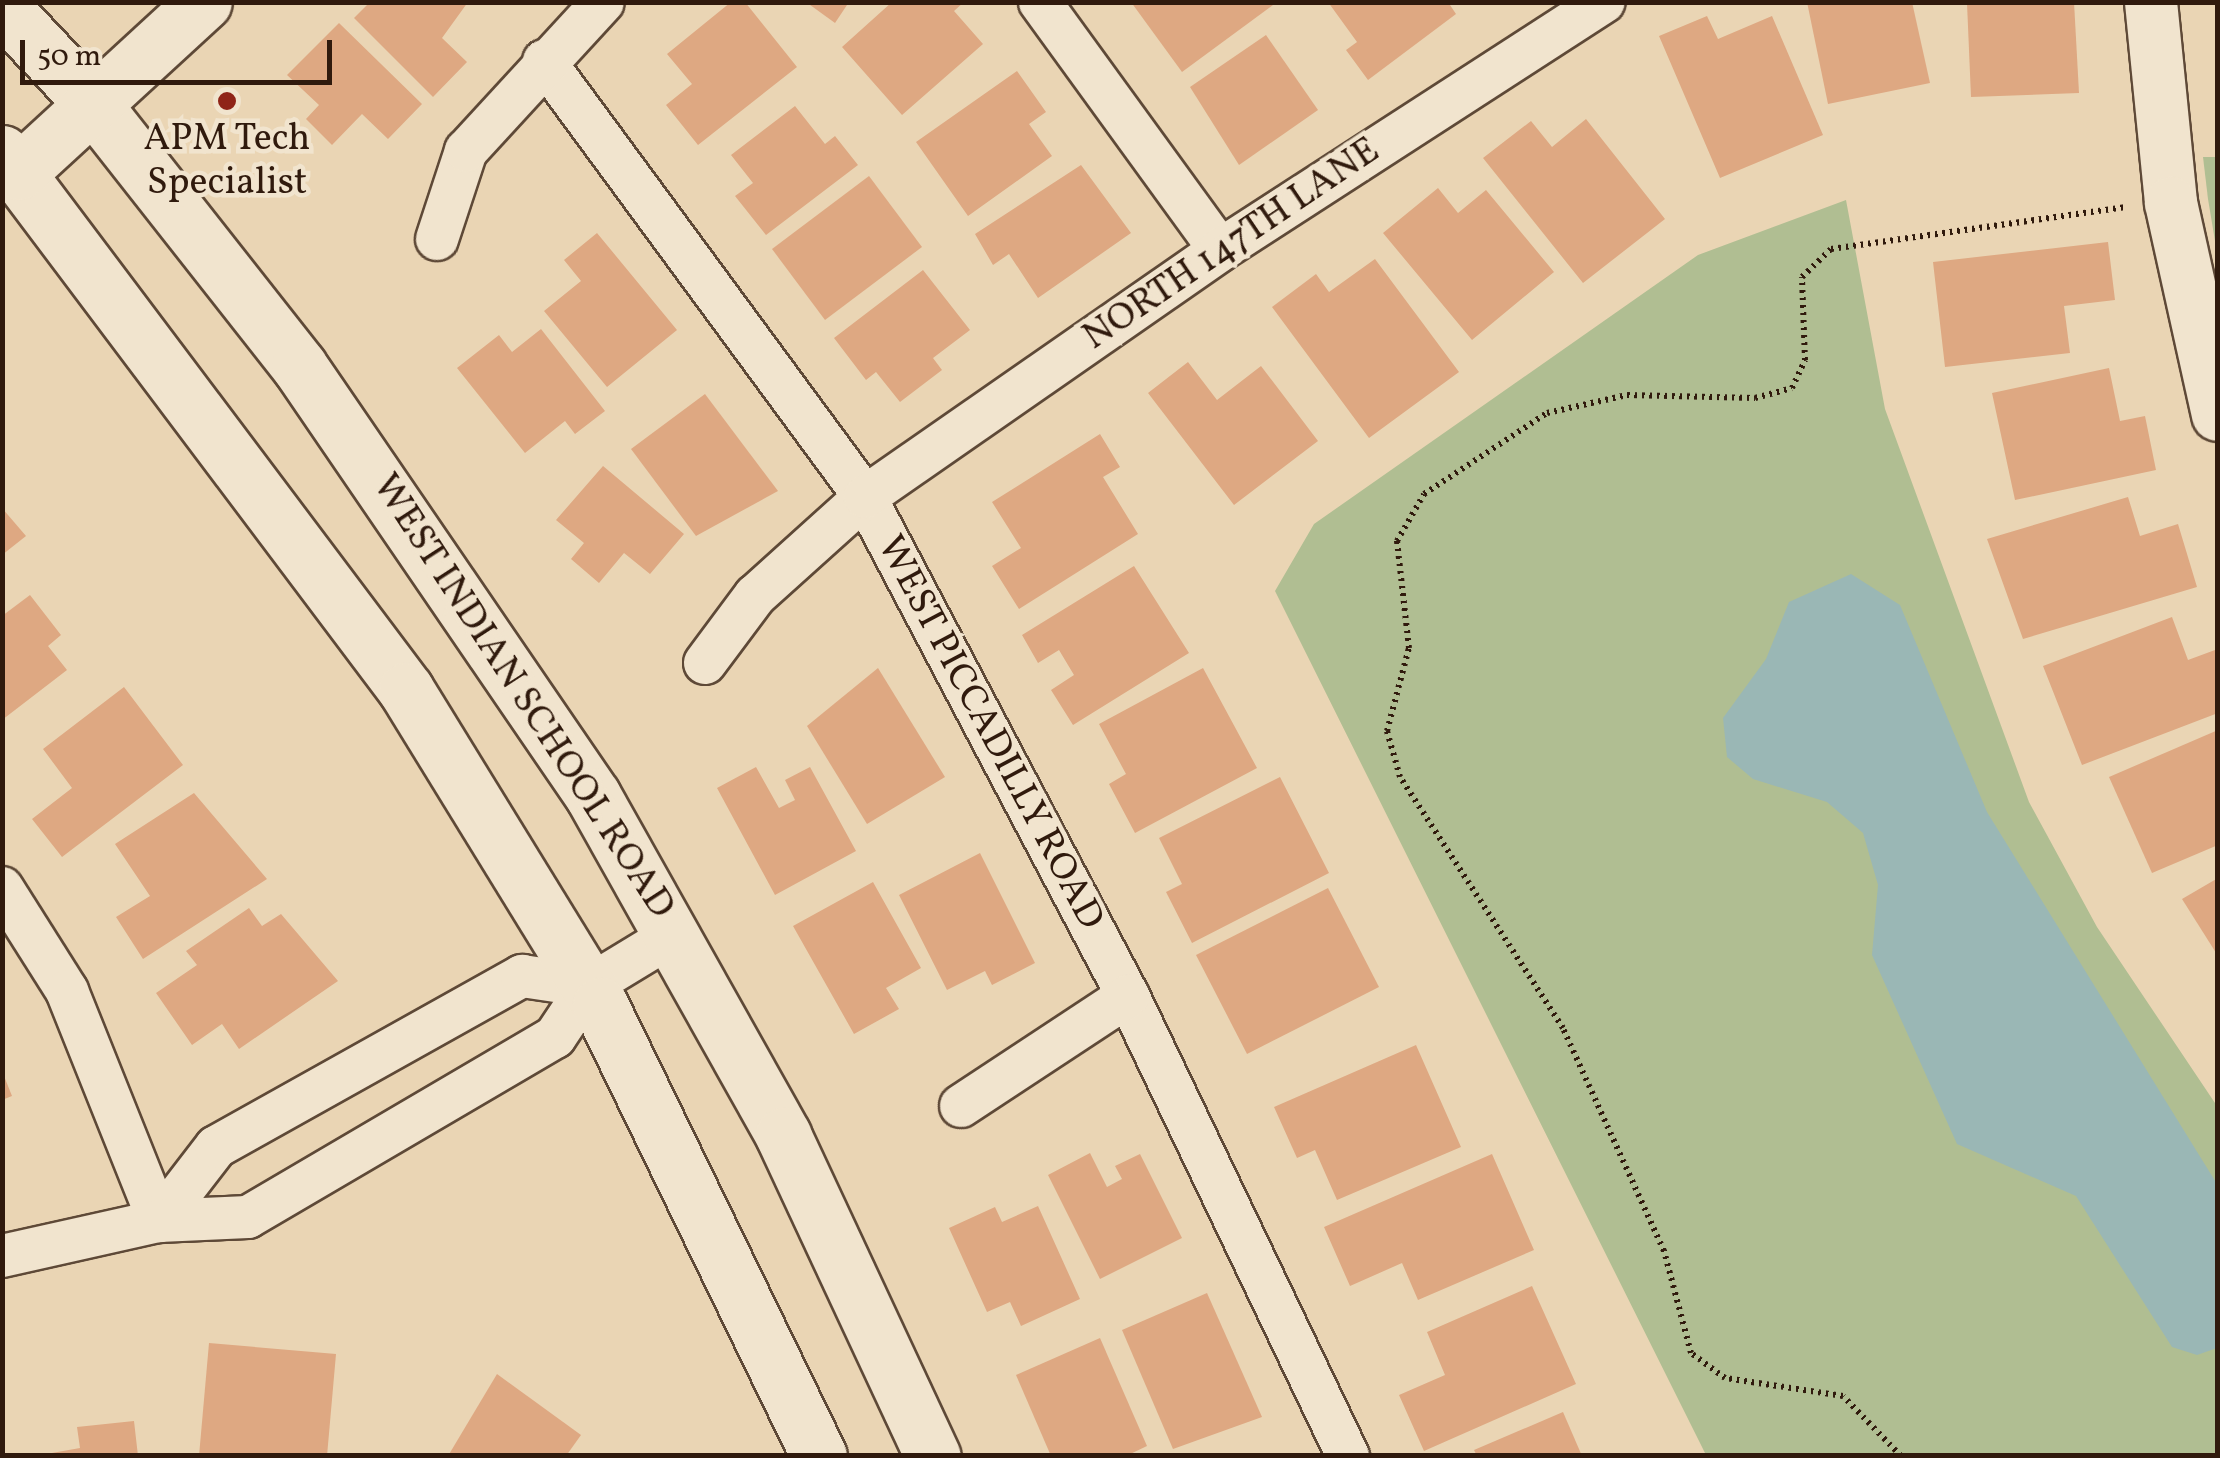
<!DOCTYPE html>
<html>
<head>
<meta charset="utf-8">
<style>
	body { margin:0 }
	#map { position:relative; width:2220px; height:1458px; overflow:hidden; background:#ead5b4; font-family:Vollkorn,serif }
	div>[style] { position:absolute }
	.green>* { inset:0; background:#b0be92 }
	.water>* { inset:0; background:#9ab7b5 }
	.building>* { inset:0; background:#dea882 }
	.path>* { height:6px; margin-top:-3px; transform-origin:0; background:repeating-linear-gradient(90deg,#301a0d 0 2.5px,transparent 0 7.5px) }
	.roads { filter:drop-shadow(2px 0 #5e4937) drop-shadow(-2px 0 #5e4937) drop-shadow(0 2px #5e4937) drop-shadow(0 -2px #5e4937) }
	.minor>* { height:42px; margin:-21px; padding:0 21px; transform-origin:21px; border-radius:21px; background:#f1e4ce }
	.tertiary>* { height:52px; margin:-26px; padding:0 26px; transform-origin:26px; border-radius:26px; background:#f1e4ce }
	.secondary>* { height:55px; margin:-27.5px; padding:0 27.5px; transform-origin:27.5px; border-radius:27.5px; background:#f1e4ce }
	.dots>* { width:28px; height:28px; translate:-50% -50%; box-sizing:border-box; border:5px solid #f1e4ce; border-radius:50% }
	span { translate:-50% -50%; white-space:nowrap; text-align:center; line-height:1.15; -webkit-text-stroke:9px #f1e4ce; paint-order:stroke }
	.poi-label { font-size:38px; color:#301a0d }
	.street-label { font-size:38px; color:#301a0d }
	.frame { position:absolute; inset:0; border:5px solid #301a0d; pointer-events:none }
	.scale { position:absolute; left:20px; top:40px; width:312px; height:45px; box-sizing:border-box; border:5px solid #301a0d; border-top:0; padding-left:12px; font-size:30px; line-height:35px; white-space:nowrap; color:#301a0d; -webkit-text-stroke:8px #f1e4ce; paint-order:stroke }
</style>
</head>
<body>
<div id="map">
	<div class="green">
		<i style="clip-path:polygon(2203px 157px,2217px 157px,2217px 253px,2208px 199px)"></i>
		<i style="clip-path:polygon(1846px 200px,1885px 409px,2029px 802px,2097px 927px,2217px 1106px,2217px 1455px,1706px 1455px,1275px 591px,1314px 524px,1698px 255px)"></i>
	</div>
	<div class="water">
		<i style="clip-path:polygon(1851px 574px,1900px 605px,1987px 812px,2217px 1184px,2217px 1348px,2197px 1355px,2172px 1347px,2076px 1196px,1957px 1144px,1872px 955px,1878px 885px,1863px 833px,1827px 802px,1753px 779px,1727px 757px,1723px 718px,1766px 659px,1789px 602px)"></i>
	</div>
	<div class="building">
		<i style="clip-path:polygon(370px 2px,468px 2px,442px 38px,467px 62px,433px 97px,354px 18px)"></i>
		<i style="clip-path:polygon(731px 2px,745px 2px,797px 67px,698px 145px,666px 105px,692px 84px,667px 54px)"></i>
		<i style="clip-path:polygon(806px 2px,849px 2px,835px 23px)"></i>
		<i style="clip-path:polygon(892px 2px,964px 2px,954px 11px,983px 44px,902px 115px,842px 47px)"></i>
		<i style="clip-path:polygon(1131px 2px,1277px 2px,1182px 72px)"></i>
		<i style="clip-path:polygon(1328px 2px,1448px 2px,1456px 14px,1368px 80px,1346px 50px,1357px 42px)"></i>
		<i style="clip-path:polygon(1807px 2px,1912px 2px,1930px 83px,1828px 104px)"></i>
		<i style="clip-path:polygon(2074px 2px,2079px 93px,1971px 97px,1967px 3px)"></i>
		<i style="clip-path:polygon(1707px 16px,1718px 39px,1772px 16px,1823px 135px,1720px 178px,1659px 36px)"></i>
		<i style="clip-path:polygon(339px 23px,422px 104px,388px 139px,362px 114px,332px 145px,306px 119px,319px 105px,287px 75px)"></i>
		<i style="clip-path:polygon(1266px 35px,1318px 110px,1239px 165px,1190px 87px)"></i>
		<i style="clip-path:polygon(1017px 71px,1046px 112px,1029px 124px,1052px 156px,968px 216px,916px 142px)"></i>
		<i style="clip-path:polygon(795px 106px,825px 144px,835px 136px,858px 165px,766px 235px,735px 196px,753px 183px,731px 155px)"></i>
		<i style="clip-path:polygon(1586px 119px,1665px 219px,1583px 283px,1483px 158px,1531px 121px,1552px 147px)"></i>
		<i style="clip-path:polygon(1081px 165px,1131px 233px,1038px 298px,1009px 254px,993px 265px,975px 234px)"></i>
		<i style="clip-path:polygon(869px 176px,922px 247px,825px 320px,772px 249px)"></i>
		<i style="clip-path:polygon(1438px 188px,1458px 213px,1486px 190px,1554px 272px,1472px 340px,1383px 233px)"></i>
		<i style="clip-path:polygon(597px 233px,677px 330px,607px 387px,544px 311px,581px 281px,564px 260px)"></i>
		<i style="clip-path:polygon(2108px 242px,2115px 300px,2064px 306px,2070px 353px,1945px 367px,1933px 262px)"></i>
		<i style="clip-path:polygon(1375px 259px,1459px 372px,1369px 438px,1272px 307px,1316px 274px,1329px 292px)"></i>
		<i style="clip-path:polygon(923px 270px,970px 330px,933px 358px,942px 370px,900px 402px,876px 372px,866px 380px,834px 338px)"></i>
		<i style="clip-path:polygon(541px 329px,605px 411px,575px 434px,565px 421px,525px 453px,457px 368px,499px 335px,512px 352px)"></i>
		<i style="clip-path:polygon(1188px 362px,1217px 400px,1261px 366px,1318px 441px,1234px 505px,1148px 393px)"></i>
		<i style="clip-path:polygon(2109px 368px,2120px 421px,2145px 416px,2156px 470px,2015px 500px,1992px 393px)"></i>
		<i style="clip-path:polygon(705px 394px,778px 491px,696px 536px,631px 449px)"></i>
		<i style="clip-path:polygon(1100px 434px,1120px 467px,1103px 477px,1138px 534px,1019px 609px,992px 566px,1021px 548px,992px 502px)"></i>
		<i style="clip-path:polygon(603px 466px,684px 534px,650px 574px,624px 553px,599px 583px,571px 559px,584px 543px,556px 520px)"></i>
		<i style="clip-path:polygon(2128px 497px,2140px 536px,2178px 524px,2197px 587px,2023px 639px,1987px 539px)"></i>
		<i style="clip-path:polygon(2px 508px,26px 536px,2px 555px)"></i>
		<i style="clip-path:polygon(1134px 566px,1189px 653px,1073px 725px,1051px 690px,1074px 675px,1059px 650px,1038px 663px,1022px 635px)"></i>
		<i style="clip-path:polygon(30px 595px,61px 635px,48px 646px,67px 670px,2px 720px,2px 616px)"></i>
		<i style="clip-path:polygon(2172px 617px,2188px 660px,2215px 650px,2218px 713px,2082px 765px,2043px 666px)"></i>
		<i style="clip-path:polygon(878px 668px,945px 777px,867px 824px,807px 726px)"></i>
		<i style="clip-path:polygon(1203px 668px,1257px 768px,1135px 833px,1109px 784px,1126px 774px,1099px 724px)"></i>
		<i style="clip-path:polygon(124px 687px,183px 765px,62px 857px,32px 819px,72px 788px,43px 749px)"></i>
		<i style="clip-path:polygon(2218px 730px,2218px 845px,2152px 873px,2109px 777px)"></i>
		<i style="clip-path:polygon(756px 767px,779px 808px,795px 800px,785px 780px,810px 767px,856px 851px,775px 895px,717px 788px)"></i>
		<i style="clip-path:polygon(1280px 777px,1329px 873px,1192px 943px,1166px 892px,1182px 884px,1159px 838px)"></i>
		<i style="clip-path:polygon(194px 793px,267px 879px,143px 959px,116px 917px,150px 896px,115px 844px)"></i>
		<i style="clip-path:polygon(980px 853px,1035px 963px,992px 985px,985px 971px,947px 990px,899px 895px)"></i>
		<i style="clip-path:polygon(2218px 878px,2218px 956px,2182px 899px)"></i>
		<i style="clip-path:polygon(873px 882px,921px 968px,886px 988px,899px 1009px,854px 1034px,793px 926px)"></i>
		<i style="clip-path:polygon(1328px 888px,1379px 987px,1247px 1054px,1196px 955px)"></i>
		<i style="clip-path:polygon(249px 908px,262px 926px,281px 914px,338px 981px,239px 1049px,222px 1024px,192px 1045px,156px 993px,197px 965px,186px 951px)"></i>
		<i style="clip-path:polygon(1416px 1045px,1461px 1147px,1337px 1200px,1315px 1150px,1297px 1158px,1274px 1107px)"></i>
		<i style="clip-path:polygon(2px 1071px,12px 1096px,2px 1100px)"></i>
		<i style="clip-path:polygon(1090px 1153px,1107px 1187px,1122px 1179px,1115px 1166px,1140px 1154px,1182px 1238px,1100px 1279px,1048px 1175px)"></i>
		<i style="clip-path:polygon(1492px 1154px,1534px 1250px,1418px 1300px,1402px 1263px,1350px 1286px,1324px 1227px)"></i>
		<i style="clip-path:polygon(1038px 1206px,1080px 1299px,1021px 1326px,1010px 1302px,987px 1312px,949px 1228px,995px 1207px,1002px 1222px)"></i>
		<i style="clip-path:polygon(1532px 1286px,1576px 1384px,1424px 1451px,1399px 1395px,1445px 1375px,1427px 1332px)"></i>
		<i style="clip-path:polygon(1207px 1293px,1262px 1417px,1173px 1449px,1122px 1330px)"></i>
		<i style="clip-path:polygon(1100px 1338px,1147px 1446px,1126px 1456px,1051px 1456px,1016px 1375px)"></i>
		<i style="clip-path:polygon(209px 1343px,336px 1354px,327px 1456px,199px 1456px)"></i>
		<i style="clip-path:polygon(497px 1374px,581px 1435px,566px 1456px,448px 1456px)"></i>
		<i style="clip-path:polygon(1563px 1412px,1582px 1456px,1477px 1456px,1474px 1450px)"></i>
		<i style="clip-path:polygon(134px 1421px,138px 1456px,35px 1456px,80px 1448px,77px 1427px)"></i>
	</div>
	<div class="path">
		<i style="left:1901px;top:1456px;width:83px;rotate:-134deg"></i>
		<i style="left:1843px;top:1396px;width:119px;rotate:-171.3deg"></i>
		<i style="left:1725px;top:1378px;width:42px;rotate:-143.7deg"></i>
		<i style="left:1691px;top:1353px;width:106px;rotate:-104.8deg"></i>
		<i style="left:1664px;top:1251px;width:245px;rotate:-114.4deg"></i>
		<i style="left:1563px;top:1028px;width:299px;rotate:-123deg"></i>
		<i style="left:1400px;top:777px;width:48px;rotate:-105.8deg"></i>
		<i style="left:1387px;top:731px;width:86px;rotate:-75.2deg"></i>
		<i style="left:1409px;top:648px;width:108px;rotate:-96.4deg"></i>
		<i style="left:1397px;top:541px;width:54px;rotate:-60.1deg"></i>
		<i style="left:1424px;top:494px;width:147px;rotate:-33.4deg"></i>
		<i style="left:1547px;top:413px;width:82px;rotate:-12.7deg"></i>
		<i style="left:1627px;top:395px;width:128px;rotate:1.3deg"></i>
		<i style="left:1755px;top:398px;width:38px;rotate:-15deg"></i>
		<i style="left:1792px;top:388px;width:31px;rotate:-65deg"></i>
		<i style="left:1805px;top:360px;width:83px;rotate:-92.1deg"></i>
		<i style="left:1802px;top:277px;width:40px;rotate:-44deg"></i>
		<i style="left:1831px;top:249px;width:298px;rotate:-8.1deg"></i>
	</div>
	<div class="roads">
		<div class="minor">
			<i style="left:1040px;top:2px;width:306px;rotate:54deg"></i>
			<i style="left:544px;top:61px;width:541px;rotate:53.64deg"></i>
			<i style="left:865px;top:497px;width:564px;rotate:62.21deg"></i>
			<i style="left:1128px;top:996px;width:510px;rotate:64.44deg"></i>
			<i style="left:437px;top:239px;width:93px;rotate:-71.8deg"></i>
			<i style="left:466px;top:151px;width:202px;rotate:-47.4deg"></i>
			<i style="left:705px;top:663px;width:84px;rotate:-53.3deg"></i>
			<i style="left:755px;top:596px;width:148px;rotate:-42deg"></i>
			<i style="left:865px;top:497px;width:432px;rotate:-34.8deg"></i>
			<i style="left:1220px;top:250px;width:457px;rotate:-32.9deg"></i>
			<i style="left:2px;top:888px;width:122px;rotate:57.7deg"></i>
			<i style="left:67px;top:991px;width:248px;rotate:68.2deg"></i>
			<i style="left:961px;top:1106px;width:200px;rotate:-33.4deg"></i>
			<i style="left:159px;top:1221px;width:93px;rotate:-52.4deg"></i>
			<i style="left:216px;top:1147px;width:351px;rotate:-29.2deg"></i>
			<i style="left:522px;top:976px;width:68px;rotate:8.5deg"></i>
			<i style="left:2px;top:1256px;width:161px;rotate:-12.6deg"></i>
			<i style="left:159px;top:1221px;width:89px;rotate:-2.6deg"></i>
			<i style="left:248px;top:1217px;width:356px;rotate:-30.4deg"></i>
			<i style="left:555px;top:1037px;width:61px;rotate:-56.3deg"></i>
			<i style="left:589px;top:986px;width:102px;rotate:-31.3deg"></i>
		</div>
		<div class="tertiary">
			<i style="left:2151px;top:2px;width:202px;rotate:84.3deg"></i>
			<i style="left:2171px;top:203px;width:217px;rotate:77.5deg"></i>
		</div>
		<div class="secondary">
			<i style="left:2px;top:7px;width:132px;rotate:46.8deg"></i>
			<i style="left:92px;top:103px;width:335px;rotate:51.8deg"></i>
			<i style="left:299px;top:366px;width:521px;rotate:55.64deg"></i>
			<i style="left:593px;top:796px;width:389px;rotate:60.7deg"></i>
			<i style="left:783px;top:1135px;width:354px;rotate:65deg"></i>
			<i style="left:2px;top:153px;width:672px;rotate:53.04deg"></i>
			<i style="left:406px;top:690px;width:370px;rotate:58.4deg"></i>
			<i style="left:600px;top:1005px;width:501px;rotate:64.1deg"></i>
			<i style="left:19px;top:172px;width:251px;rotate:-42.6deg"></i>
		</div>
	</div>
	<div class="dots">
		<i style="left:227px;top:101px;background:#8f2418"></i>
	</div>
	<div class="poi-label">
		<span style="left:227px;top:162px">APM Tech<br>Specialist</span>
	</div>
	<div class="street-label">
		<span style="left:1232px;top:245px;rotate:-34deg">NORTH 147TH LANE</span>
		<span style="left:522px;top:697px;rotate:57deg">WEST INDIAN SCHOOL ROAD</span>
		<span style="left:989px;top:733px;rotate:62deg">WEST PICCADILLY ROAD</span>
	</div>
	<div class="frame"></div>
	<div class="scale">50 m</div>
</div>
</body>
</html>
